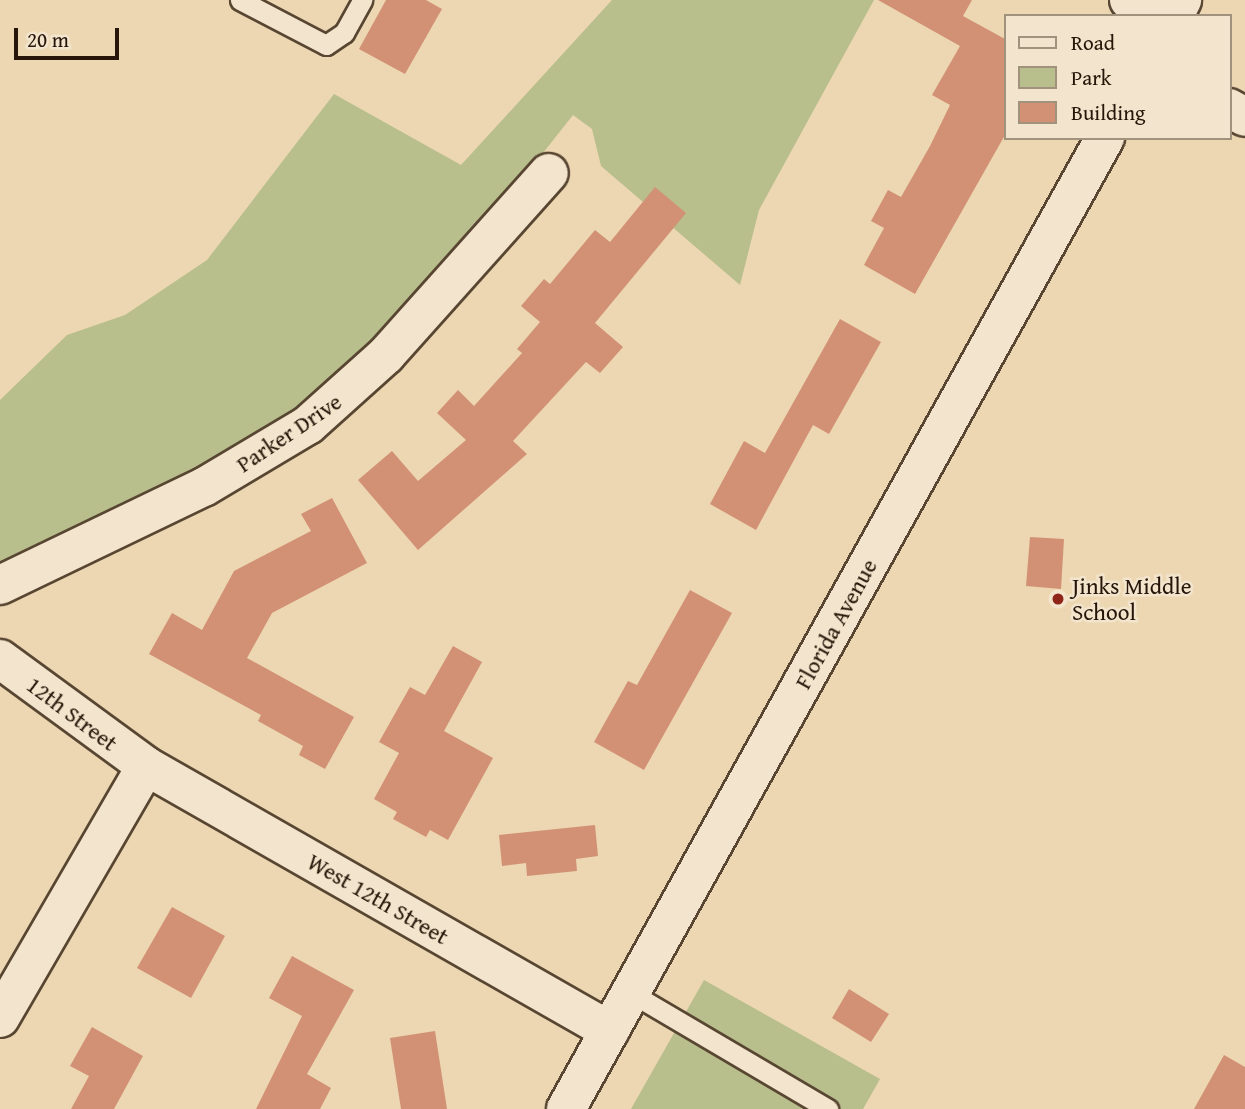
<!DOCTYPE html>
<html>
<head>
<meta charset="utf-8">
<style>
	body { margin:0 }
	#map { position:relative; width:1245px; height:1109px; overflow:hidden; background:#ecd7b2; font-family:"Gentium Book Plus",serif }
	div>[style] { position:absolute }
	.green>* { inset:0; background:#b8be8c }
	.building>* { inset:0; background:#d29175 }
	.roads { filter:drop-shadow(2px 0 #584632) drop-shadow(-2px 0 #584632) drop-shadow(0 2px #584632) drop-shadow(0 -2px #584632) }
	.lane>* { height:19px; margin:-9.5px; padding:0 9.5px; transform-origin:9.5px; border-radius:9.5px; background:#f3e5cd }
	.street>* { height:38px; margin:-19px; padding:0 19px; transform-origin:19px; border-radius:19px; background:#f3e5cd }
	.secondary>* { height:38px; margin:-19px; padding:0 19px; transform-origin:19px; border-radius:19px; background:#f3e5cd }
	.dots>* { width:19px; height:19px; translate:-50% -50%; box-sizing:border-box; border:4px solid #f3e5cd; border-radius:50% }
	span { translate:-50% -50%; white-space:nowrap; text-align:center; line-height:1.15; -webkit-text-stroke:5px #f3e5cd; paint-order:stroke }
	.street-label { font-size:23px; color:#261508 }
	.poi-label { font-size:23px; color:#261508 }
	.left { translate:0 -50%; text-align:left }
	.legend { position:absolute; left:1004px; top:14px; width:228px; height:126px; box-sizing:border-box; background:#f3e5cd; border:2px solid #a1927e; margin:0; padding:9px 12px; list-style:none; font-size:21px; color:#261508 }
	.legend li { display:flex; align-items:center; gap:14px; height:35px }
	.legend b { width:35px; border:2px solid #a1927e }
	.scale { position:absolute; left:14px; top:28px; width:105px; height:32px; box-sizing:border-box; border:4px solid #261508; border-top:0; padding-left:9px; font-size:21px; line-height:24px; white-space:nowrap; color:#261508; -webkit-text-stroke:5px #f3e5cd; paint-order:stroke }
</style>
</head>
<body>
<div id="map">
	<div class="green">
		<i style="clip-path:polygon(612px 0,874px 0,759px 210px,740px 285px,601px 166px,592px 129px,573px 115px,460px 258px,360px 366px,263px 436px,0 571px,0 400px,67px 335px,125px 315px,207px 260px,334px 94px,461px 165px)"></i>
		<i style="clip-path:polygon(704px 980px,880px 1079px,863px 1109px,631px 1109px)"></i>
	</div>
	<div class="building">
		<i style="clip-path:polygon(386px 0,426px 0,442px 9px,405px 74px,359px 49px)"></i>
		<i style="clip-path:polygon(878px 0,972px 0,963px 16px,1005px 39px,1005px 135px,915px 294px,864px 265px,884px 228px,871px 221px,888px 190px,901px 197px,930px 146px,950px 105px,932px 95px,960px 46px)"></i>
		<i style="clip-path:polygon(655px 187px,686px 213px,595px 323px,623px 347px,600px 373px,586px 362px,513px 441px,527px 454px,418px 550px,358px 480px,392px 451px,418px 481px,466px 440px,437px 413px,458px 390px,474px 406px,522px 353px,517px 349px,540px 322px,521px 306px,544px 279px,550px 284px,595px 230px,610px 242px)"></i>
		<i style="clip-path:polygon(840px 319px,881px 342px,829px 434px,813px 425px,756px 530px,710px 504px,744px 441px,765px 453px)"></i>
		<i style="clip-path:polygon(332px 498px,367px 563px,272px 613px,247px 658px,354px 717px,325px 769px,299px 755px,303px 746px,258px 721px,261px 715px,149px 654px,172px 613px,202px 630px,234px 571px,311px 531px,301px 514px)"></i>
		<i style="clip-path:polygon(1030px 537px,1064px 539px,1061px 589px,1026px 586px)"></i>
		<i style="clip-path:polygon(690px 590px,732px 613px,644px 770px,594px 742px,628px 681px,637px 685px)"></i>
		<i style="clip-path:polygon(453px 646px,482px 662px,444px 731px,493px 758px,448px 840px,430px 830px,426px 837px,393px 819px,397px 812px,374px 799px,399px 753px,379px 742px,410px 687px,425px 695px)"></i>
		<i style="clip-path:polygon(595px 825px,598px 856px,576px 859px,577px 871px,527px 876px,526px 863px,502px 866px,499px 835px)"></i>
		<i style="clip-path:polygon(172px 907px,225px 936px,191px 998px,137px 968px)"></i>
		<i style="clip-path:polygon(292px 956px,354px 990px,307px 1074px,331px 1088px,320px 1109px,256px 1109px,302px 1016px,269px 998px)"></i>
		<i style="clip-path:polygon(849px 989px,889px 1014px,871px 1042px,832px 1018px)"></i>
		<i style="clip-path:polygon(92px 1027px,143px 1056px,114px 1109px,71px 1109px,89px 1076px,70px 1066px)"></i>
		<i style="clip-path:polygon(435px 1031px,447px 1109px,401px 1109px,390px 1038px)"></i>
		<i style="clip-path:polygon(1224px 1055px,1245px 1067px,1245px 1109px,1194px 1109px)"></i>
	</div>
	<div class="roads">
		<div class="lane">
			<i style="left:240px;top:0;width:97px;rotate:27.6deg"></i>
			<i style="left:326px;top:45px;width:22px;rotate:-34deg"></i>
			<i style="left:344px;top:33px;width:38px;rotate:-61deg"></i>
			<i style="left:631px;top:993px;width:229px;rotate:30.5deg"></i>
		</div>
		<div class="street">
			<i style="left:1129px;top:0;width:31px;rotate:31deg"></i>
			<i style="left:1229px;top:108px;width:18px;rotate:29deg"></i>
			<i style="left:0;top:585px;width:226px;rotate:-25.7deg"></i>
			<i style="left:204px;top:487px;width:121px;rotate:-30.8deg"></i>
			<i style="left:308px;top:425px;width:105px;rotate:-41.9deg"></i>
			<i style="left:386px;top:355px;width:244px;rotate:-48.2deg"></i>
			<i style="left:0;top:659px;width:181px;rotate:36.2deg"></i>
			<i style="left:146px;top:766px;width:534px;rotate:29.73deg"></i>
			<i style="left:0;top:1018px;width:291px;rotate:-59.9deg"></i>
		</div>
		<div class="secondary">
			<i style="left:1174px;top:16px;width:18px;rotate:-63deg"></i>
			<i style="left:566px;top:1109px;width:1111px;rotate:-60.97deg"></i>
		</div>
	</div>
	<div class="dots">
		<i style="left:1058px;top:599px;background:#8f2418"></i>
	</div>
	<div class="street-label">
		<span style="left:289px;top:433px;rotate:-34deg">Parker Drive</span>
		<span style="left:836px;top:624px;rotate:-61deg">Florida Avenue</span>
		<span style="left:72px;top:714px;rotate:37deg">12th Street</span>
		<span style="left:378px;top:899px;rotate:30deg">West 12th Street</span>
	</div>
	<div class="poi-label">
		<span class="left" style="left:1072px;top:599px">Jinks Middle<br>School</span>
	</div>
	<ul class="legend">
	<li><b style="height:9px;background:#f3e5cd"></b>Road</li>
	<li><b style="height:19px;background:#b8be8c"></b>Park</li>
	<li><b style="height:19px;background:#d29175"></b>Building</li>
	</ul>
	<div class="scale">20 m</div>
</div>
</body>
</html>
